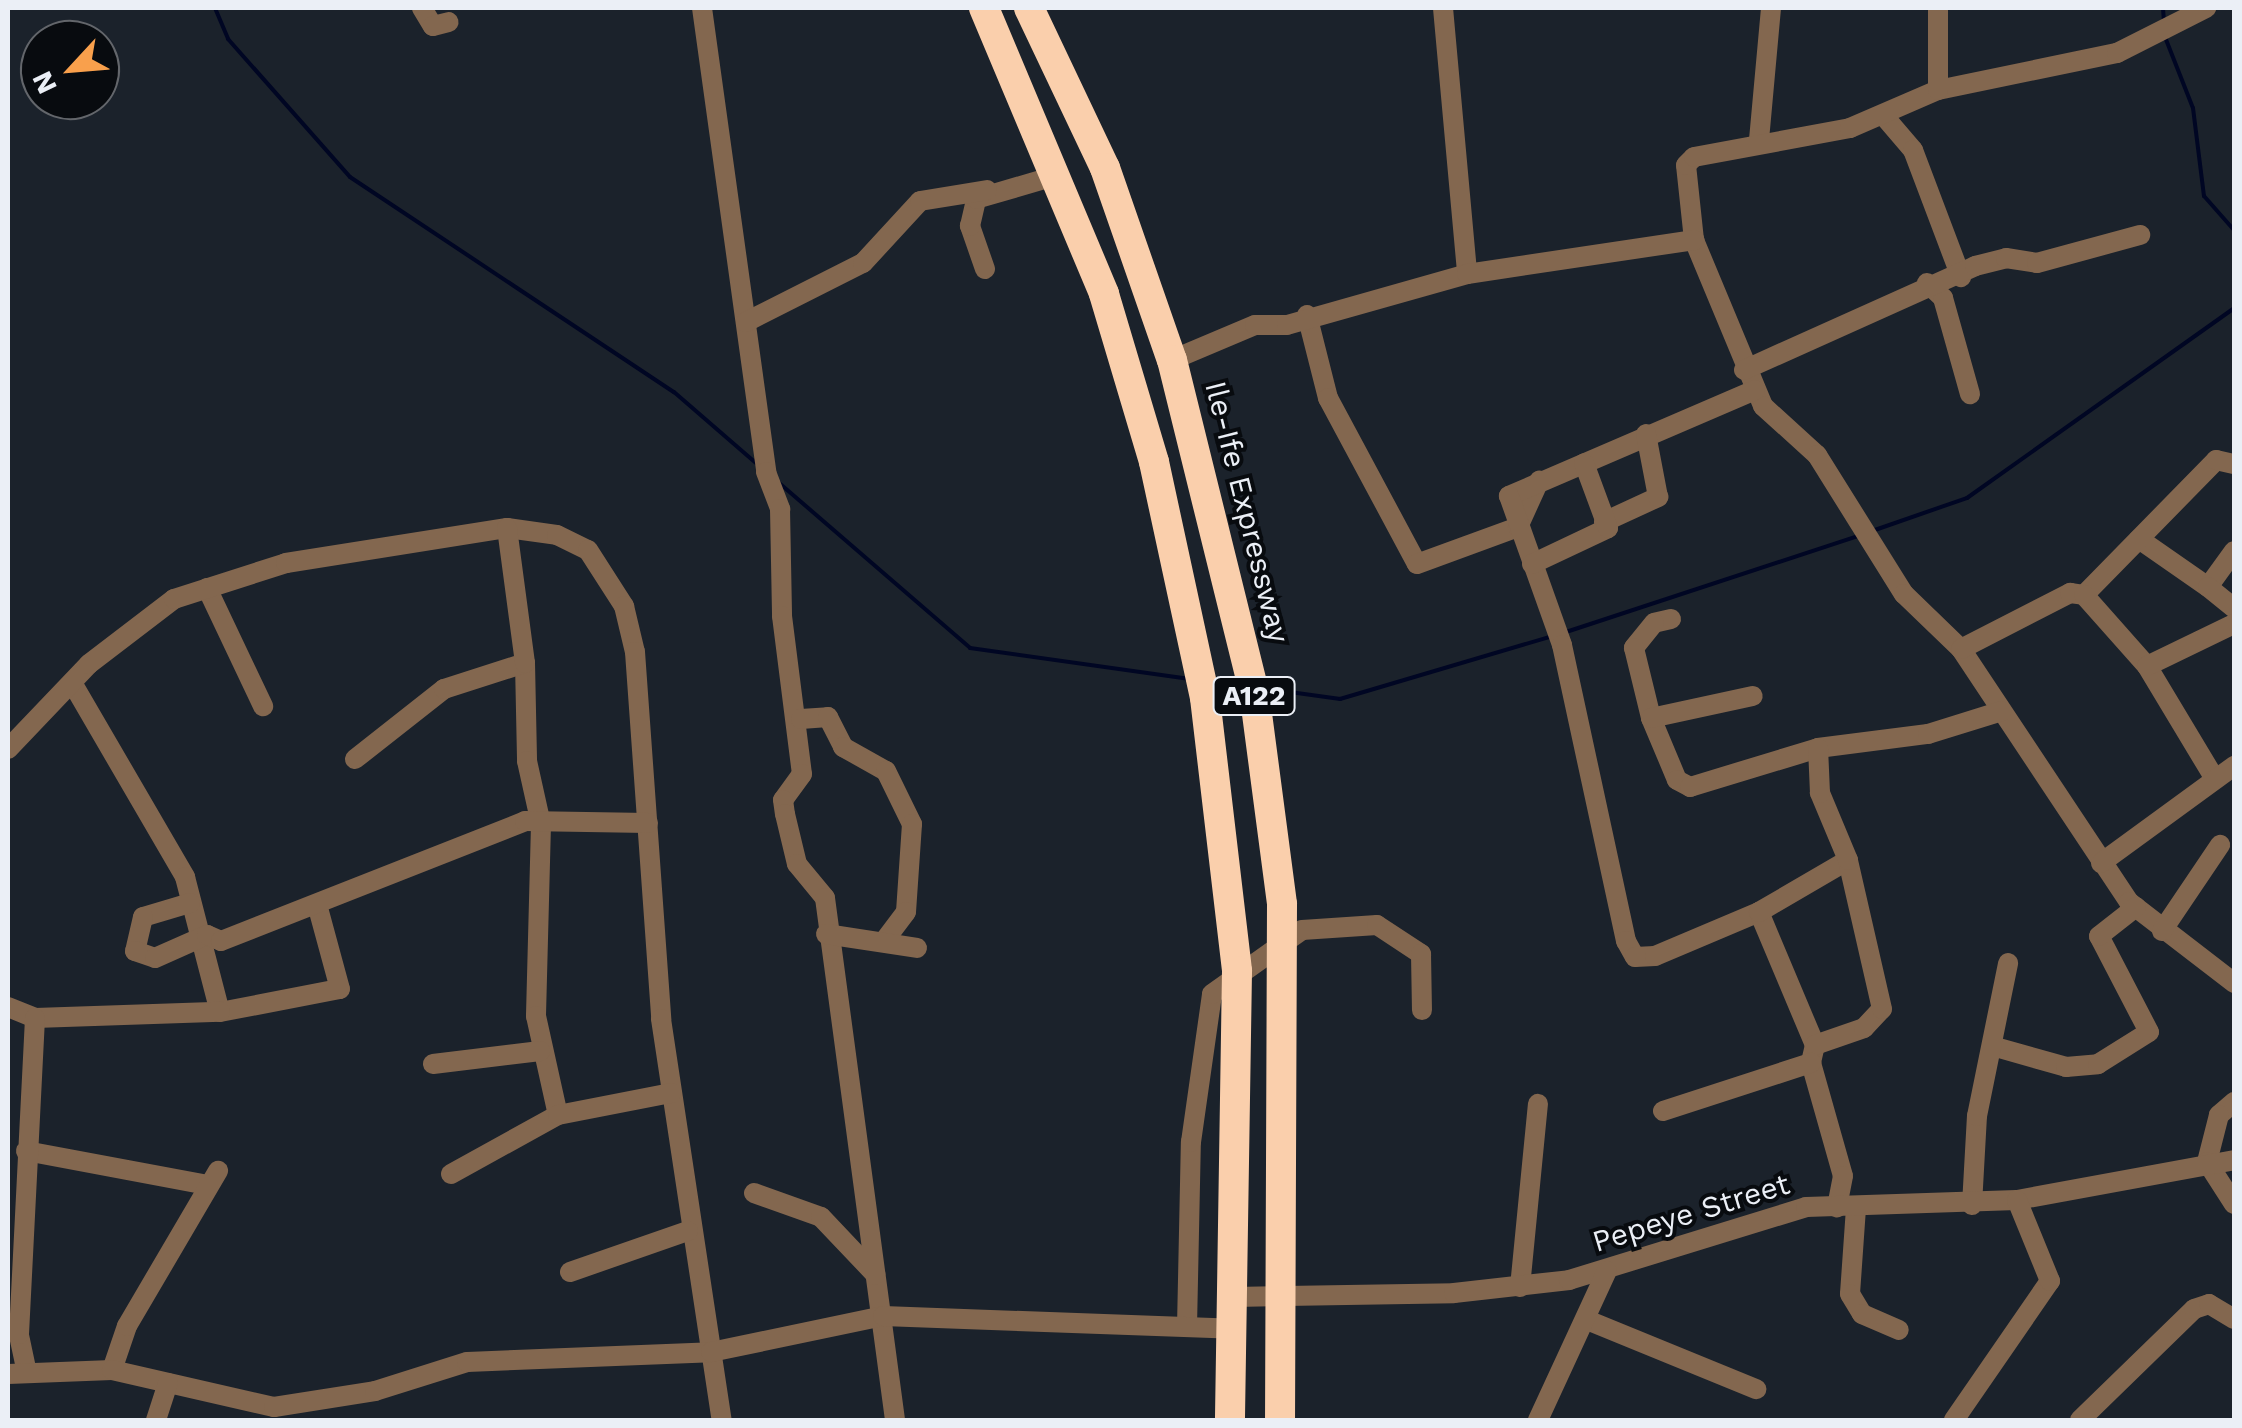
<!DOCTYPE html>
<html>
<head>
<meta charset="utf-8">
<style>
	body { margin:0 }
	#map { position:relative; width:2242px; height:1428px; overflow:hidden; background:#1b222b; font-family:"Work Sans",sans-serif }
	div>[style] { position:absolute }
	.stream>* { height:4px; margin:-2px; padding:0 2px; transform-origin:2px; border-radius:2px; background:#000623 }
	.minor>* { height:20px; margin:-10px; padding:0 10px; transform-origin:10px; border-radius:10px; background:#83674f }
	.highway>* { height:30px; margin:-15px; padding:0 15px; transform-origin:15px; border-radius:15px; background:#facfac }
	span { translate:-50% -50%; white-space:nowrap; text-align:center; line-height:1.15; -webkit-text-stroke:8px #080b0f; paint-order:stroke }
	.shield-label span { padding:2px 8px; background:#080b0f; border:2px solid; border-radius:8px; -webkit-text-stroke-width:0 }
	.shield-label { font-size:28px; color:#ebeff6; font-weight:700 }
	.street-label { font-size:30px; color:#ebeff6 }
	.frame { position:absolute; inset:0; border:10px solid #ebeff6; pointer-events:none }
	.north { position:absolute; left:20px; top:20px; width:100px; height:100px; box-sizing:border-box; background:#080b0f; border:2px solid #63666b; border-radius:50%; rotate:244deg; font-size:28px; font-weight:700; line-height:40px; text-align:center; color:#ebeff6 }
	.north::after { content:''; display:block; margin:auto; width:35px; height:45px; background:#f9a04c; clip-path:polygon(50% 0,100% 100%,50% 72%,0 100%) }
</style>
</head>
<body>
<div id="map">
	<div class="stream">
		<i style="left:215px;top:8px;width:34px;rotate:67deg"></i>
		<i style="left:228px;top:39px;width:184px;rotate:48.5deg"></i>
		<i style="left:350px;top:177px;width:389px;rotate:33.6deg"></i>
		<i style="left:674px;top:392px;width:108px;rotate:40.9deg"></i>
		<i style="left:2163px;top:8px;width:15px;rotate:86deg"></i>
		<i style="left:2165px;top:37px;width:76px;rotate:68.5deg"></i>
		<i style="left:2193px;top:108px;width:89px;rotate:82.9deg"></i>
		<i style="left:2204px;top:196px;width:45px;rotate:48.6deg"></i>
		<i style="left:778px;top:482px;width:254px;rotate:40.8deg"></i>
		<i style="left:970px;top:648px;width:222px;rotate:8deg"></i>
		<i style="left:1872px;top:531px;width:101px;rotate:-19.2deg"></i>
		<i style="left:1967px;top:498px;width:328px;rotate:-35.4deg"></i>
		<i style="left:1563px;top:633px;width:311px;rotate:-18.2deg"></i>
		<i style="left:1214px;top:682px;width:25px;rotate:7deg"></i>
		<i style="left:1268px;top:689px;width:73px;rotate:7.9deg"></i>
		<i style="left:1340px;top:699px;width:218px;rotate:-16.5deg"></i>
	</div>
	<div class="minor">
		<i style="left:422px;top:8px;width:21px;rotate:59deg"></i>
		<i style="left:433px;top:26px;width:16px;rotate:-14deg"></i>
		<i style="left:702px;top:8px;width:468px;rotate:82.1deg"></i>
		<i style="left:766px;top:472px;width:40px;rotate:69deg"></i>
		<i style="left:780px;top:509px;width:107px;rotate:88.9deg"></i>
		<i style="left:782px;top:616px;width:159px;rotate:82.8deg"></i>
		<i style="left:802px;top:774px;width:32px;rotate:126deg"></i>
		<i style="left:783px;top:800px;width:14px;rotate:82deg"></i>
		<i style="left:785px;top:814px;width:51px;rotate:76.5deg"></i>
		<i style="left:797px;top:864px;width:44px;rotate:50.5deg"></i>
		<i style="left:825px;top:898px;width:527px;rotate:82.36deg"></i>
		<i style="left:1443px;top:8px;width:267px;rotate:84.8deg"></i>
		<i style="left:1938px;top:90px;width:183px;rotate:-11.7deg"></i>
		<i style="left:2117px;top:53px;width:100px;rotate:-26.8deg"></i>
		<i style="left:1883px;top:115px;width:46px;rotate:49.4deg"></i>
		<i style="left:1913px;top:150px;width:136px;rotate:69.3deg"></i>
		<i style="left:1759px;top:140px;width:133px;rotate:-84.8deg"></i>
		<i style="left:1694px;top:240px;width:180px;rotate:67.4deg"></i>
		<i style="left:1763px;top:406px;width:73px;rotate:42.2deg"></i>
		<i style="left:1817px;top:455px;width:164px;rotate:58deg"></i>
		<i style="left:1904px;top:594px;width:79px;rotate:44deg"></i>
		<i style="left:1961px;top:649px;width:304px;rotate:56.4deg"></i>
		<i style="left:2129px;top:902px;width:133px;rotate:37.6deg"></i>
		<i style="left:1694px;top:240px;width:75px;rotate:-96.1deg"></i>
		<i style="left:1686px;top:165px;width:11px;rotate:-45deg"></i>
		<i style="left:1694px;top:157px;width:159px;rotate:-10.5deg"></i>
		<i style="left:1850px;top:128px;width:96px;rotate:-23.4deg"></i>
		<i style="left:1938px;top:90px;width:82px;rotate:-90deg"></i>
		<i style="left:985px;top:269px;width:46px;rotate:-109.2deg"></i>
		<i style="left:970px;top:226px;width:28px;rotate:-77deg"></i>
		<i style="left:976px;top:199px;width:85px;rotate:-16.3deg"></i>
		<i style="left:1927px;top:283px;width:22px;rotate:43deg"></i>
		<i style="left:1943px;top:298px;width:100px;rotate:74.3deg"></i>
		<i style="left:1307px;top:315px;width:86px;rotate:75.8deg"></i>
		<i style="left:1328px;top:398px;width:188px;rotate:61.8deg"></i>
		<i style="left:1417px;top:564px;width:108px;rotate:-20.1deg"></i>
		<i style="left:1518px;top:527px;width:51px;rotate:-65.5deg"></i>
		<i style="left:746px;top:322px;width:131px;rotate:-26.8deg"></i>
		<i style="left:863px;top:263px;width:84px;rotate:-47.4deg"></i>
		<i style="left:920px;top:201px;width:68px;rotate:-9.3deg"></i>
		<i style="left:1172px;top:360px;width:90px;rotate:-22.9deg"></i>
		<i style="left:1255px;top:325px;width:32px"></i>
		<i style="left:1287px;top:325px;width:187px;rotate:-15.8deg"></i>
		<i style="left:1467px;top:274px;width:230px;rotate:-8.5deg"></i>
		<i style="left:1744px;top:370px;width:253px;rotate:-24.2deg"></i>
		<i style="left:1975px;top:266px;width:32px;rotate:-14deg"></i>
		<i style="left:2006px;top:258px;width:31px;rotate:9deg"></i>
		<i style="left:2037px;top:263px;width:107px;rotate:-15.2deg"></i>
		<i style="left:1755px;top:390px;width:268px;rotate:156.7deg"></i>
		<i style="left:1509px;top:496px;width:158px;rotate:70.4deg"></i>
		<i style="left:1562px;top:645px;width:303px;rotate:77.8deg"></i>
		<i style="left:1626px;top:941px;width:18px;rotate:61deg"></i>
		<i style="left:1635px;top:957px;width:20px;rotate:-3deg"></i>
		<i style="left:1655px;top:956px;width:113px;rotate:-22.9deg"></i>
		<i style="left:1759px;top:912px;width:144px;rotate:67.2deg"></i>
		<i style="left:1815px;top:1045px;width:18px;rotate:103deg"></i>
		<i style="left:1811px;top:1063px;width:117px;rotate:74.2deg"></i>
		<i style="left:1843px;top:1176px;width:32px;rotate:101deg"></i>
		<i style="left:1604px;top:522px;width:60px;rotate:-24.8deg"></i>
		<i style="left:1658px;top:497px;width:64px;rotate:-100.8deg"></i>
		<i style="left:2139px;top:539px;width:84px;rotate:34.8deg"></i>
		<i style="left:2234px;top:551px;width:44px;rotate:125.8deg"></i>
		<i style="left:2208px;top:587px;width:33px;rotate:39deg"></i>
		<i style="left:1532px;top:564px;width:84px;rotate:-25.3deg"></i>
		<i style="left:1608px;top:528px;width:69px;rotate:-110.3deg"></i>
		<i style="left:207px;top:588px;width:131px;rotate:64.6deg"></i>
		<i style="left:2084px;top:595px;width:189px;rotate:-45.6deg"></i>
		<i style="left:2216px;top:460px;width:18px;rotate:13deg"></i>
		<i style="left:1671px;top:619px;width:17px;rotate:167deg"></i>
		<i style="left:1654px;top:623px;width:32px;rotate:129deg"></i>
		<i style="left:1634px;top:648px;width:72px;rotate:76.3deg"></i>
		<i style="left:1651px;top:718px;width:67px;rotate:67.2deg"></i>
		<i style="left:1677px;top:780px;width:15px;rotate:28deg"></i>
		<i style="left:1690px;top:787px;width:134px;rotate:-16.9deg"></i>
		<i style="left:1818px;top:748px;width:111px;rotate:-7.3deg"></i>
		<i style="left:1928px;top:734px;width:77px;rotate:-17.3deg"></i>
		<i style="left:1961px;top:649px;width:123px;rotate:-27.2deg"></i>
		<i style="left:2070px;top:593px;width:14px;rotate:8deg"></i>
		<i style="left:2084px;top:595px;width:95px;rotate:48.4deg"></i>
		<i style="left:2147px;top:666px;width:128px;rotate:59deg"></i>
		<i style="left:525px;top:663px;width:98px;rotate:88.8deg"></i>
		<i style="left:527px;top:761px;width:65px;rotate:77.5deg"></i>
		<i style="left:541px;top:824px;width:192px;rotate:91.5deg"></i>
		<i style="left:536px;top:1016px;width:101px;rotate:77.5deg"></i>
		<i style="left:2147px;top:666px;width:97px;rotate:-25.8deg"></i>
		<i style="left:74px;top:686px;width:221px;rotate:59.8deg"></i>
		<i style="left:185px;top:877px;width:139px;rotate:75.5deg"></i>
		<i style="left:220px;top:1012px;width:122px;rotate:-10.9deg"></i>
		<i style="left:340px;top:989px;width:84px;rotate:-105.2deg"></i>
		<i style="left:1651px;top:718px;width:104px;rotate:-12.2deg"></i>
		<i style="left:801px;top:719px;width:27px;rotate:-4deg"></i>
		<i style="left:828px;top:717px;width:34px;rotate:63deg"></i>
		<i style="left:843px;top:747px;width:49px;rotate:29.2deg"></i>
		<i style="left:886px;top:771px;width:59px;rotate:63.9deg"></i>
		<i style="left:912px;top:824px;width:88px;rotate:93.9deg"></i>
		<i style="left:906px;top:912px;width:36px;rotate:127deg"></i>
		<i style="left:8px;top:749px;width:117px;rotate:-46.4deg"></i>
		<i style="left:89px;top:664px;width:107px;rotate:-37.4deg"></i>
		<i style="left:174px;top:599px;width:118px;rotate:-17.8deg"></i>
		<i style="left:286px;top:563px;width:224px;rotate:-9deg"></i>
		<i style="left:507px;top:528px;width:50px;rotate:8deg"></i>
		<i style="left:557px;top:535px;width:34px;rotate:26deg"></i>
		<i style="left:588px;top:550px;width:67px;rotate:57.3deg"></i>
		<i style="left:624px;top:606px;width:47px;rotate:76.6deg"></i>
		<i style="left:635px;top:652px;width:368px;rotate:85.9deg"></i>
		<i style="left:661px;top:1019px;width:406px;rotate:81.4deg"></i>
		<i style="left:355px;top:759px;width:113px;rotate:-38.2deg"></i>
		<i style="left:444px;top:689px;width:85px;rotate:-17.8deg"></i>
		<i style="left:525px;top:663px;width:136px;rotate:-97.6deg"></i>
		<i style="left:2101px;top:863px;width:165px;rotate:-36.1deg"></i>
		<i style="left:190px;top:903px;width:49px;rotate:163.4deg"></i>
		<i style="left:143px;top:917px;width:35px;rotate:103deg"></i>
		<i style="left:135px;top:951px;width:21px;rotate:19deg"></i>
		<i style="left:155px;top:958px;width:57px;rotate:-23.9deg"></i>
		<i style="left:207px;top:935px;width:15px;rotate:23deg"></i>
		<i style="left:221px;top:941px;width:327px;rotate:-21.5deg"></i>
		<i style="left:525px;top:821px;width:123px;rotate:0.9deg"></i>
		<i style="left:1759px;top:912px;width:103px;rotate:-30.3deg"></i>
		<i style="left:2162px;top:931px;width:104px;rotate:-56deg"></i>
		<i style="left:826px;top:934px;width:92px;rotate:8.7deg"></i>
		<i style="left:8px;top:1007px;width:29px;rotate:22deg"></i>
		<i style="left:35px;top:1018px;width:185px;rotate:-1.9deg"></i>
		<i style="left:1815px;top:1045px;width:52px;rotate:-19.1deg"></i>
		<i style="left:1864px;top:1028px;width:26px;rotate:-47deg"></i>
		<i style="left:1882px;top:1009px;width:153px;rotate:-102.9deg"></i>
		<i style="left:1848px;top:860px;width:73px;rotate:-112.7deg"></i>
		<i style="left:1820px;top:793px;width:45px;rotate:-92.5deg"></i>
		<i style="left:1992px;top:1046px;width:77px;rotate:15.8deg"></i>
		<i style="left:2066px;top:1067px;width:32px;rotate:-5deg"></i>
		<i style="left:2098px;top:1064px;width:60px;rotate:-32.1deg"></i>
		<i style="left:2149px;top:1032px;width:108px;rotate:-117.5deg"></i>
		<i style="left:2099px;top:936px;width:47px;rotate:-38.1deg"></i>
		<i style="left:433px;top:1064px;width:108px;rotate:-6.9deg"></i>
		<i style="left:2234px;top:1102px;width:20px;rotate:139deg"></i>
		<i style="left:2219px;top:1115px;width:49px;rotate:104.3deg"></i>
		<i style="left:2207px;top:1162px;width:50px;rotate:57.3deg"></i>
		<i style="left:1663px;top:1111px;width:156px;rotate:-18deg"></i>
		<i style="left:26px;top:1151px;width:184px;rotate:10.6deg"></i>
		<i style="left:451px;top:1174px;width:122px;rotate:-28.9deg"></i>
		<i style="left:558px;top:1115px;width:115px;rotate:-11deg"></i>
		<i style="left:754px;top:1193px;width:71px;rotate:19.7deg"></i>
		<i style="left:821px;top:1217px;width:79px;rotate:46.5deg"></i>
		<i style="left:1972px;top:1205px;width:89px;rotate:-86.8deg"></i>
		<i style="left:1977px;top:1116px;width:156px;rotate:-78.5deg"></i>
		<i style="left:1856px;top:1208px;width:86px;rotate:94deg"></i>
		<i style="left:1850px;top:1294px;width:23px;rotate:59deg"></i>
		<i style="left:1862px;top:1314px;width:40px;rotate:23.4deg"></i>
		<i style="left:570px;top:1272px;width:125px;rotate:-19.2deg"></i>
		<i style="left:1520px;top:1287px;width:184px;rotate:-84.4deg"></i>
		<i style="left:1234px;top:1297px;width:220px;rotate:-1deg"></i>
		<i style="left:1454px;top:1293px;width:116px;rotate:-6.4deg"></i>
		<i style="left:1569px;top:1280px;width:248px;rotate:-17.1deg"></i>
		<i style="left:1806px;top:1207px;width:211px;rotate:-1.9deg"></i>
		<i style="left:2017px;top:1200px;width:221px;rotate:-10.4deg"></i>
		<i style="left:1587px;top:1320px;width:183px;rotate:22.2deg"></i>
		<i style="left:1187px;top:1327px;width:185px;rotate:-88.8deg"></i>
		<i style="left:1191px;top:1142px;width:149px;rotate:-81.9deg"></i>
		<i style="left:1212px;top:994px;width:110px;rotate:-35.4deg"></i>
		<i style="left:1302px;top:930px;width:75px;rotate:-3.8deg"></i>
		<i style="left:1377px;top:925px;width:53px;rotate:33.4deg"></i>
		<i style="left:1421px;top:954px;width:56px;rotate:89deg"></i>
		<i style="left:112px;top:1370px;width:46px;rotate:-71.2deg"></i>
		<i style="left:127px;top:1326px;width:180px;rotate:-59.6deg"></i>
		<i style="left:27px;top:1373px;width:40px;rotate:-102deg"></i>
		<i style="left:19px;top:1334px;width:316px;rotate:-87.1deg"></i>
		<i style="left:8px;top:1374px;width:104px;rotate:-2.2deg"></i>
		<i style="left:112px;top:1370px;width:166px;rotate:12.9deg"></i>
		<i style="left:274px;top:1407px;width:102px;rotate:-9deg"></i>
		<i style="left:375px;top:1391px;width:96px;rotate:-17.5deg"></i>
		<i style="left:467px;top:1362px;width:244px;rotate:-2.3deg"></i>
		<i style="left:711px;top:1352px;width:176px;rotate:-11.8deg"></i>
		<i style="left:883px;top:1316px;width:350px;rotate:2.1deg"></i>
		<i style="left:156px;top:1420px;width:39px;rotate:-72deg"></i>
		<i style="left:1538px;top:1420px;width:164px;rotate:-65.2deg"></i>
		<i style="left:1954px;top:1420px;width:169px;rotate:-55.4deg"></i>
		<i style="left:2050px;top:1281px;width:87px;rotate:-112.2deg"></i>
		<i style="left:2080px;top:1420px;width:159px;rotate:-44.2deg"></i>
		<i style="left:2194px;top:1309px;width:16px;rotate:-18deg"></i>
		<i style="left:2209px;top:1304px;width:29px;rotate:31deg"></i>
	</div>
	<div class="highway">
		<i style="left:984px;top:8px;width:310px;rotate:67.2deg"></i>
		<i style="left:1104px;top:294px;width:175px;rotate:73.4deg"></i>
		<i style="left:1154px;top:462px;width:241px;rotate:77.8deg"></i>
		<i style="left:1205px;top:698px;width:275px;rotate:83.3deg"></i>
		<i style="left:1237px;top:971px;width:449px;rotate:90.9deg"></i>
		<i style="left:1029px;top:8px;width:177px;rotate:64.6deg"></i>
		<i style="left:1105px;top:168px;width:203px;rotate:70.8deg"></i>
		<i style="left:1172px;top:360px;width:341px;rotate:76.1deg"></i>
		<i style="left:1254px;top:691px;width:215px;rotate:82.5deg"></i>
		<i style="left:1282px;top:904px;width:516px;rotate:90.22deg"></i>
	</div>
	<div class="shield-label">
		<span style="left:1254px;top:696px">A122</span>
	</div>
	<div class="street-label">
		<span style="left:1247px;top:512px;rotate:76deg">Ile-Ife Expressway</span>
		<span style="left:1691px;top:1213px;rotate:-17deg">Pepeye Street</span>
	</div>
	<div class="frame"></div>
	<div class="north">N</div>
</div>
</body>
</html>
